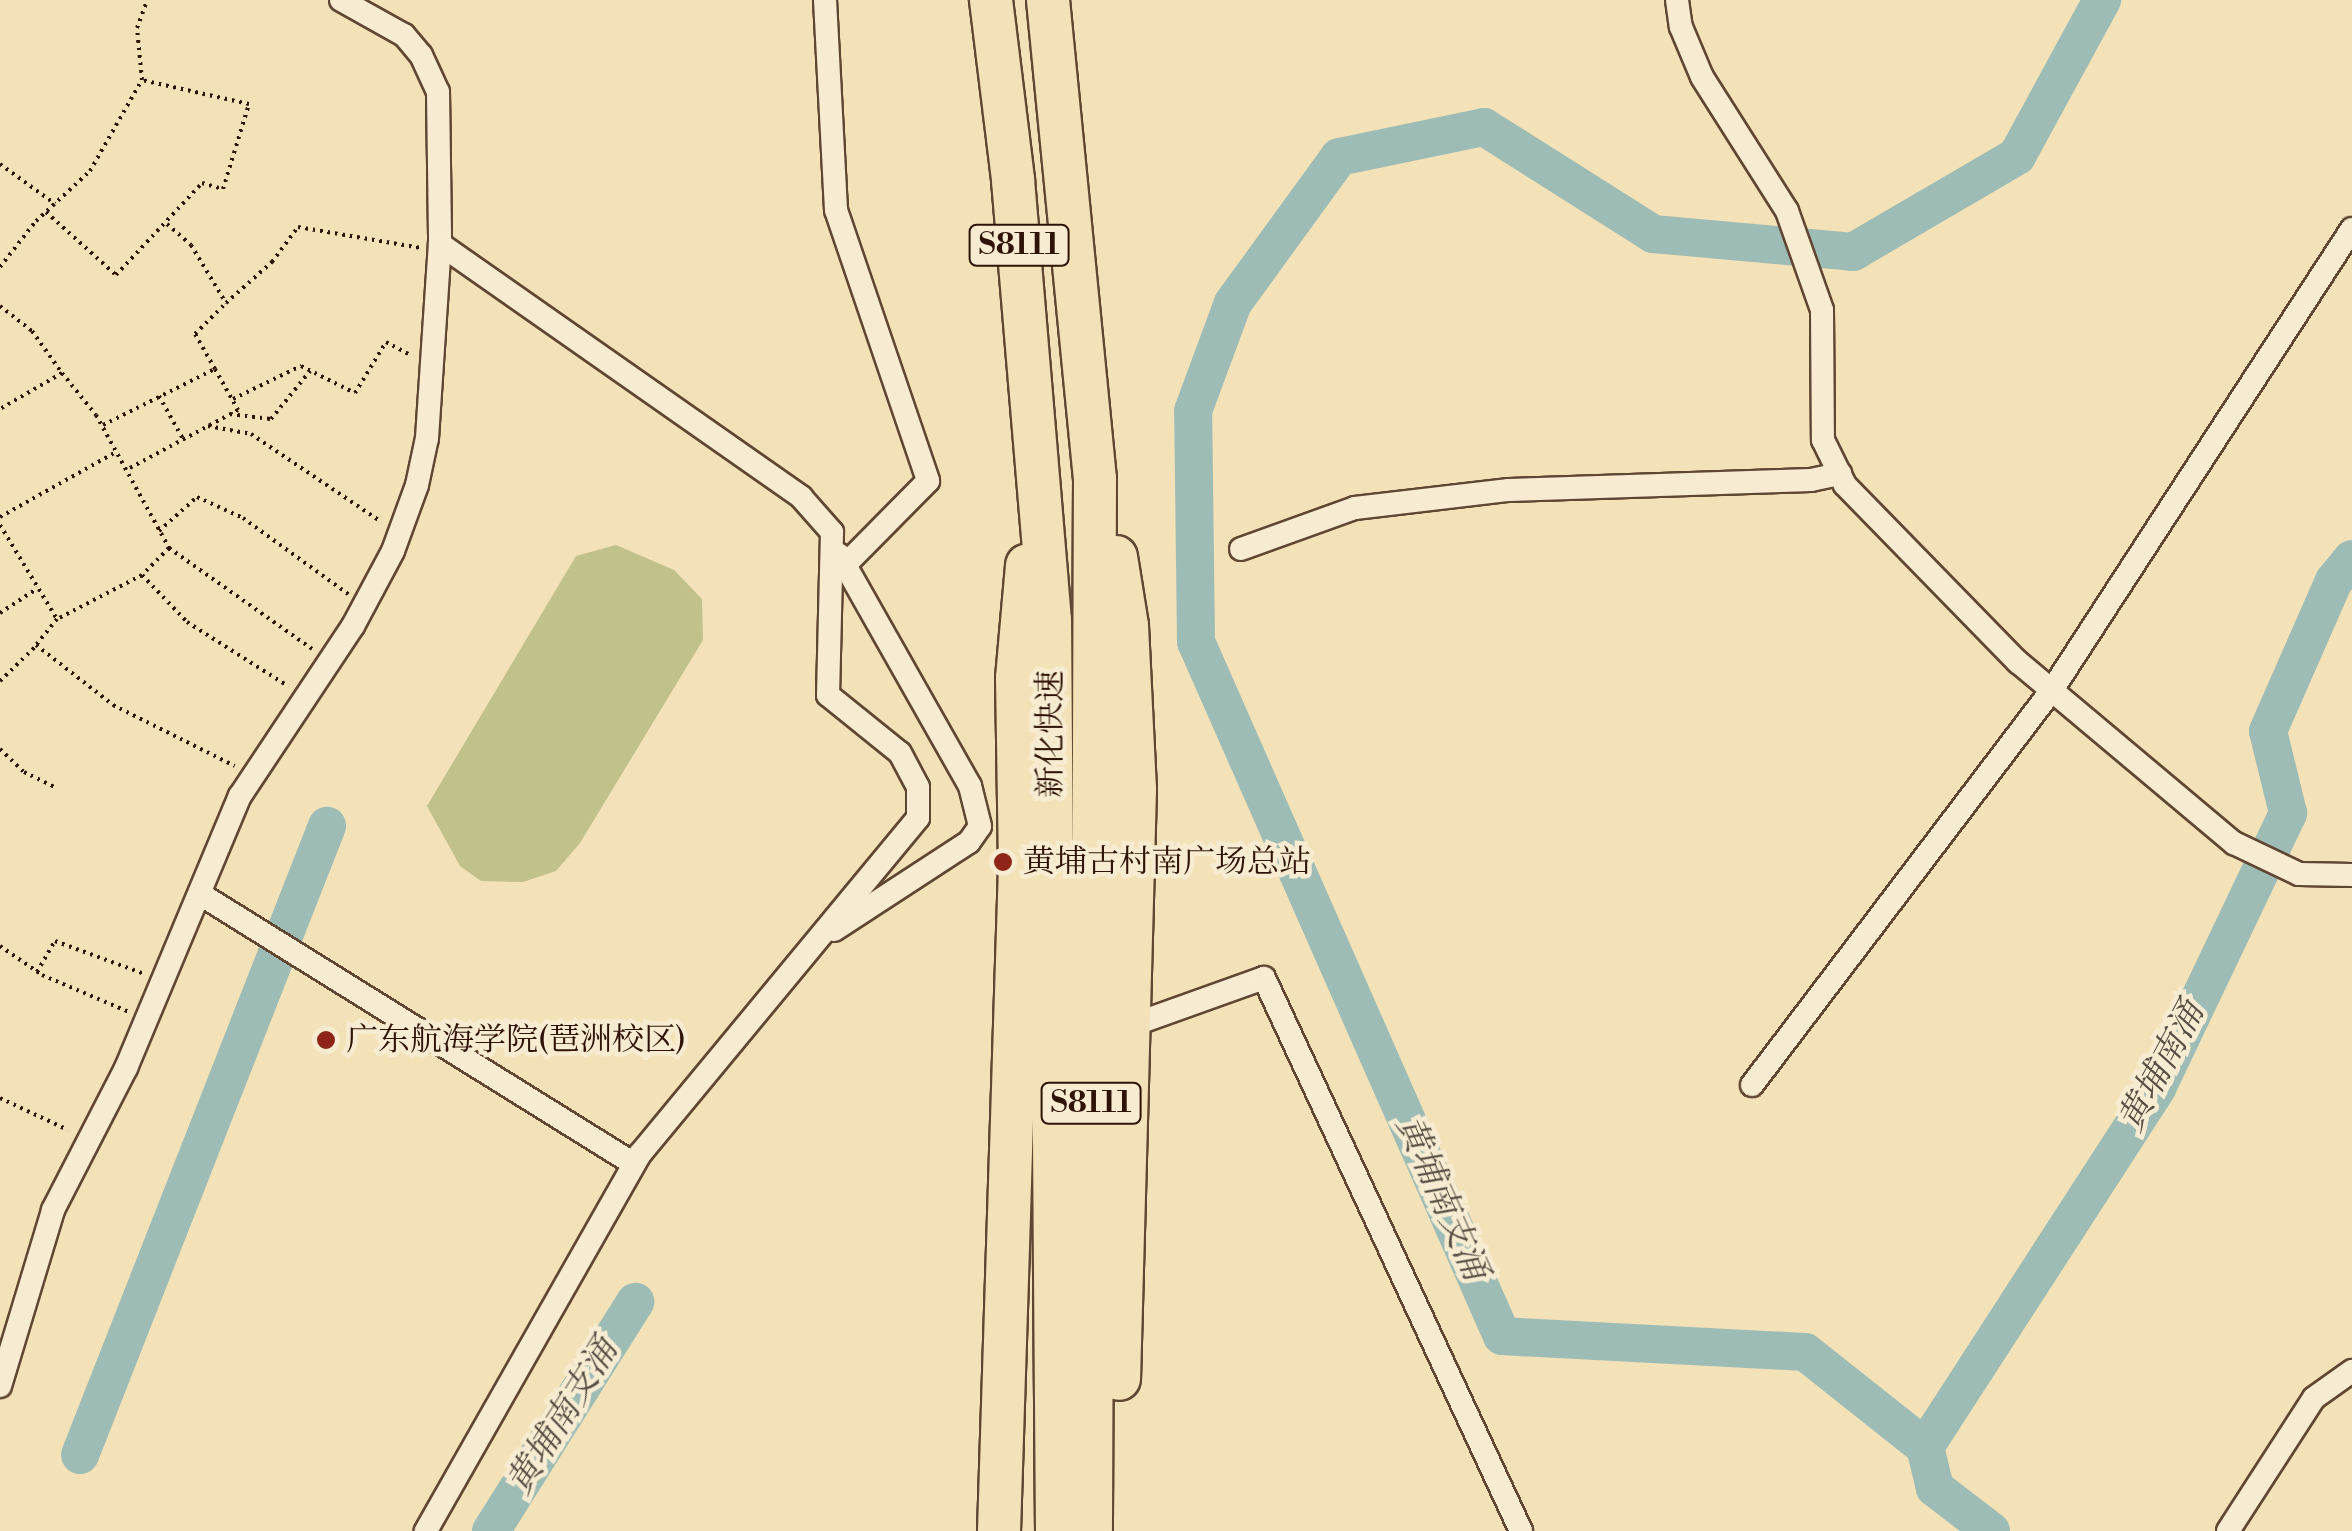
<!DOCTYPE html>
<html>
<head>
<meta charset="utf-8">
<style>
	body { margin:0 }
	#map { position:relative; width:2352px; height:1531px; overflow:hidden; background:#f3e1b8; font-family:"Libre Bodoni","Noto Serif SC",serif }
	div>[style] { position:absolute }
	.green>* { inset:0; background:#c0c18b }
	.river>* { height:38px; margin:-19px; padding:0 19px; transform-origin:19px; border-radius:19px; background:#9dbcb5 }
	.path>* { height:4px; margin-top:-2px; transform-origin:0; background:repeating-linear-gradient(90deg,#2f1307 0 2.5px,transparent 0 7.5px) }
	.roads { filter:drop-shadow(2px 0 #604633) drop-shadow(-2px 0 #604633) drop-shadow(0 2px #604633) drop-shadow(0 -2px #604633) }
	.street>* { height:22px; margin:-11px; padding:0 11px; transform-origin:11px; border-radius:11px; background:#f7ecd1 }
	.highway>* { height:42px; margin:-21px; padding:0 21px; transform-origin:21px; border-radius:21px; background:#f3e1b8 }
	.dots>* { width:28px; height:28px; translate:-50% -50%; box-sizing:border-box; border:5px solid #f7ecd1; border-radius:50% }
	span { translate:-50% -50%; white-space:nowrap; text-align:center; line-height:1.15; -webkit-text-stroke:9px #f7ecd1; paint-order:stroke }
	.shield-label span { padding:2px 8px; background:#f7ecd1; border:2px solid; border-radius:8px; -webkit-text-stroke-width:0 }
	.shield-label { font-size:30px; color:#2f1307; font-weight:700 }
	.street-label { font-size:32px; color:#2f1307 }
	.poi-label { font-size:32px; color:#2f1307 }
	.left { translate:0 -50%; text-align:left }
	.water-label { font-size:35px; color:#564e44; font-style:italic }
</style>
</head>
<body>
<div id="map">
	<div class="green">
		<i style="clip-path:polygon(616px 545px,674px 570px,702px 599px,703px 640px,580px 843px,556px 871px,523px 882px,481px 881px,460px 866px,427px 806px,576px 556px)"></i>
	</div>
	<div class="river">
		<i style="left:1925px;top:1447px;width:153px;rotate:-141.6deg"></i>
		<i style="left:1805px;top:1352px;width:303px;rotate:-177deg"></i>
		<i style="left:1502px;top:1336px;width:758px;rotate:-113.79deg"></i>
		<i style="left:1196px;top:642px;width:231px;rotate:-90.7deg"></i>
		<i style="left:1193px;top:411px;width:115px;rotate:-69.7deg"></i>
		<i style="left:1233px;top:303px;width:180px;rotate:-54deg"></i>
		<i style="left:1339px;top:157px;width:148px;rotate:-11.7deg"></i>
		<i style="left:1484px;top:127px;width:200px;rotate:32.3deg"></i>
		<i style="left:1653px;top:234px;width:201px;rotate:5.1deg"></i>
		<i style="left:1853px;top:252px;width:190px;rotate:-30.3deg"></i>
		<i style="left:2017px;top:156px;width:178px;rotate:-61.4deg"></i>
		<i style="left:80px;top:1455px;width:676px;rotate:-68.56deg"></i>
		<i style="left:491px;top:1531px;width:271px;rotate:-57.8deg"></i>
		<i style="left:1991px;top:1531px;width:71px;rotate:-142.5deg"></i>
		<i style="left:1935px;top:1488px;width:42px;rotate:-103.7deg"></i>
		<i style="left:1925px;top:1447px;width:427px;rotate:-57.1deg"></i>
		<i style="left:2157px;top:1088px;width:305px;rotate:-64.5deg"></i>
		<i style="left:2288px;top:813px;width:84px;rotate:-103.7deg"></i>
		<i style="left:2268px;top:731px;width:164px;rotate:-66.3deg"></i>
		<i style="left:2334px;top:581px;width:28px;rotate:-51deg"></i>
	</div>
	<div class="path">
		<i style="left:0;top:164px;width:68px;rotate:36deg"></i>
		<i style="left:46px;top:212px;width:94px;rotate:42deg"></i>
		<i style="left:116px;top:275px;width:126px;rotate:-46.9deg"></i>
		<i style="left:202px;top:183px;width:22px;rotate:16deg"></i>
		<i style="left:223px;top:189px;width:89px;rotate:-73deg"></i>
		<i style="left:249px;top:104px;width:110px;rotate:-167.4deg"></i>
		<i style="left:167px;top:224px;width:32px;rotate:41deg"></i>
		<i style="left:191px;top:245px;width:68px;rotate:58.9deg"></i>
		<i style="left:226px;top:303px;width:62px;rotate:-41.7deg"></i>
		<i style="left:272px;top:262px;width:44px;rotate:-53.4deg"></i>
		<i style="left:298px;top:227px;width:125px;rotate:9.7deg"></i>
		<i style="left:0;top:267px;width:58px;rotate:-52deg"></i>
		<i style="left:36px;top:221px;width:74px;rotate:-42.8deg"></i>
		<i style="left:90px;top:171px;width:105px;rotate:-60.3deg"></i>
		<i style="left:142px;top:80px;width:52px;rotate:-95.5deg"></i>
		<i style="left:137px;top:28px;width:30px;rotate:-70deg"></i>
		<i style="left:0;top:306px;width:41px;rotate:38deg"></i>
		<i style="left:32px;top:331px;width:52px;rotate:54.5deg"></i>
		<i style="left:62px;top:373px;width:72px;rotate:149.9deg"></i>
		<i style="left:215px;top:369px;width:40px;rotate:-119.7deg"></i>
		<i style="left:195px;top:334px;width:44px;rotate:-45deg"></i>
		<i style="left:62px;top:373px;width:54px;rotate:51deg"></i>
		<i style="left:96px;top:415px;width:152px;rotate:61.2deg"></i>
		<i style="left:169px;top:548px;width:38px;rotate:135deg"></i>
		<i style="left:142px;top:575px;width:96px;rotate:152.6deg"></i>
		<i style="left:57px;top:619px;width:33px;rotate:129deg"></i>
		<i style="left:36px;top:645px;width:98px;rotate:37.9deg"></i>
		<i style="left:113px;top:705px;width:136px;rotate:26.6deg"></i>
		<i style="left:159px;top:396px;width:49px;rotate:60.8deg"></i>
		<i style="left:233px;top:399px;width:76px;rotate:-25.9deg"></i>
		<i style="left:301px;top:366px;width:60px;rotate:26.6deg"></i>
		<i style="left:355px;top:393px;width:60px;rotate:-58.7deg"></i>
		<i style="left:386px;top:342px;width:27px;rotate:28deg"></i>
		<i style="left:230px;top:414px;width:41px;rotate:7deg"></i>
		<i style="left:271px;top:419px;width:62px;rotate:-50.9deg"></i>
		<i style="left:103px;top:425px;width:125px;rotate:-26.6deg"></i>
		<i style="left:215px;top:369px;width:47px;rotate:60.7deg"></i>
		<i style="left:238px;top:410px;width:127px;rotate:151.8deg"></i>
		<i style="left:208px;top:426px;width:44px;rotate:10.5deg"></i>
		<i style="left:251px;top:434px;width:156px;rotate:34deg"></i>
		<i style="left:0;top:517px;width:133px;rotate:-29.3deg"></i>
		<i style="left:0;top:525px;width:110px;rotate:58.8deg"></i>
		<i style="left:159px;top:531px;width:51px;rotate:-41.8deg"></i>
		<i style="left:197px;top:497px;width:51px;rotate:24.5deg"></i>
		<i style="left:243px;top:518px;width:130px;rotate:35.9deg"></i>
		<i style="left:169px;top:548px;width:175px;rotate:35.2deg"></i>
		<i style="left:142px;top:575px;width:65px;rotate:46.2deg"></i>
		<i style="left:187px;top:622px;width:120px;rotate:32.4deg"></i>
		<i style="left:0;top:613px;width:45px;rotate:-33.3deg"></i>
		<i style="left:0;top:681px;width:50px;rotate:-44.2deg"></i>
		<i style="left:0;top:749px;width:33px;rotate:44deg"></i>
		<i style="left:24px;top:772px;width:37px;rotate:26deg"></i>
		<i style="left:0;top:946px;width:51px;rotate:34.6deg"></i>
		<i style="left:42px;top:975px;width:95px;rotate:23deg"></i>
		<i style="left:37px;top:972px;width:36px;rotate:-60deg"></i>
		<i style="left:55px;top:941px;width:95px;rotate:20.3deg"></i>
		<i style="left:0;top:1098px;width:75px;rotate:25.2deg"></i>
	</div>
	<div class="roads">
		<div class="street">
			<i style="left:341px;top:0;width:72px;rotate:29.1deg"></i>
			<i style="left:404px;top:35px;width:26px;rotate:50deg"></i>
			<i style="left:421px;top:55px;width:41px;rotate:65.3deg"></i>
			<i style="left:438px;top:92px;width:152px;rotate:89.2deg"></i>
			<i style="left:440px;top:244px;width:441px;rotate:35deg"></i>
			<i style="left:801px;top:497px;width:47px;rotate:48.5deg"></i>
			<i style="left:832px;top:532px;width:163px;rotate:91.4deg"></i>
			<i style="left:828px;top:695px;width:92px;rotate:38.9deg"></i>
			<i style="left:900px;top:753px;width:38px;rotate:62deg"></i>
			<i style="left:918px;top:787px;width:31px;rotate:90deg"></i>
			<i style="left:918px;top:818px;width:436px;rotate:129.6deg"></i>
			<i style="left:640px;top:1154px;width:434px;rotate:119.6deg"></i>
			<i style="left:825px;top:0;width:210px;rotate:87deg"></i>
			<i style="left:836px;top:210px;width:286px;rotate:71.2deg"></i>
			<i style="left:928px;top:481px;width:117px;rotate:134.7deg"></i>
			<i style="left:1677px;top:0;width:27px;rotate:82deg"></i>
			<i style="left:1681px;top:27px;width:54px;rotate:67.2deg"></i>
			<i style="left:1702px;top:77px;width:159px;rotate:57.6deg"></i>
			<i style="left:1787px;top:211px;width:105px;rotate:70.5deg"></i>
			<i style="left:1822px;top:310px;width:130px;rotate:89.6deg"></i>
			<i style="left:1823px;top:440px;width:50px;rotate:63.9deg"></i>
			<i style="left:1845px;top:485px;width:248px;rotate:45.7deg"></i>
			<i style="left:2018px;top:662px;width:282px;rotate:40deg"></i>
			<i style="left:2234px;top:843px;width:72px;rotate:25.5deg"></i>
			<i style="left:2299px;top:874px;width:53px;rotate:1.1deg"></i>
			<i style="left:1241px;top:549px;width:121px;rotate:-19.8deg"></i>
			<i style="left:1355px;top:508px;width:155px;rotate:-6.7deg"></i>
			<i style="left:1509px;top:490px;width:302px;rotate:-1.9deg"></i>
			<i style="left:1811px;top:480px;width:30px;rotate:-12deg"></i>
			<i style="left:200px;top:894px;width:511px;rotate:31.89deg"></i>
			<i style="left:834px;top:930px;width:161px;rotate:-33.1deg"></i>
			<i style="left:969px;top:842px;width:19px;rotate:-55deg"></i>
			<i style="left:980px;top:826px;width:41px;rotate:-104deg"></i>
			<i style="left:970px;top:786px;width:266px;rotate:-119.5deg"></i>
			<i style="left:1130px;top:1026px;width:142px;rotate:-19.7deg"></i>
			<i style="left:1264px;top:978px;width:610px;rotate:65.07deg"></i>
			<i style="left:1752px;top:1085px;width:496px;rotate:-52.8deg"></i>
			<i style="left:2052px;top:690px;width:550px;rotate:-56.95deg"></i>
			<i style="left:0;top:1386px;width:184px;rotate:-73.2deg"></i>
			<i style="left:53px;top:1210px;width:160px;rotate:-62.8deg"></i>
			<i style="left:126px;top:1068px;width:295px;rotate:-67.3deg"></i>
			<i style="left:240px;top:796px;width:204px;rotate:-56.4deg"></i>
			<i style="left:353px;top:626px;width:85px;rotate:-61.9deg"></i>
			<i style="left:393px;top:551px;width:70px;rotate:-70deg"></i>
			<i style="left:417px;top:485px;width:48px;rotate:-78deg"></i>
			<i style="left:427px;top:438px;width:194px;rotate:-86.2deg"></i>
			<i style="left:2228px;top:1531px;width:158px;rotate:-57.1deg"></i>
			<i style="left:2314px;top:1398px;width:47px;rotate:-35.4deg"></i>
		</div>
		<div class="highway">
			<i style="left:991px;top:0;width:181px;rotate:83deg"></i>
			<i style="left:1013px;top:180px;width:442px;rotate:85.2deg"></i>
			<i style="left:1050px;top:620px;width:911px;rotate:89.56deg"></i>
			<i style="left:1048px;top:0;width:481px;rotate:84.4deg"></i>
			<i style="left:1095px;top:479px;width:1052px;rotate:90.22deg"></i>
			<i style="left:1116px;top:557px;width:70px;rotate:80.9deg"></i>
			<i style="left:1127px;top:626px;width:163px;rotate:87.2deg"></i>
			<i style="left:1135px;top:789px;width:590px;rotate:91.55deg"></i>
			<i style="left:999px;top:1531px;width:664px;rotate:-88.19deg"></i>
			<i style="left:1020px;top:867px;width:189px;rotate:-90.9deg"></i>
			<i style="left:1017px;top:678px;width:113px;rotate:-84.9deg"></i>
		</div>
	</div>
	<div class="dots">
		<i style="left:1003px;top:862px;background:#8f2418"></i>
		<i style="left:326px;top:1040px;background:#8f2418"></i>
	</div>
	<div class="shield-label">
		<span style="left:1019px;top:245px">S8111</span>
		<span style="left:1091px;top:1103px">S8111</span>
	</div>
	<div class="street-label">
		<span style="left:1051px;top:734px;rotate:-90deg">新化快速</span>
	</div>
	<div class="poi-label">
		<span class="left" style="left:1023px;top:862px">黄埔古村南广场总站</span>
		<span class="left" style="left:346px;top:1040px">广东航海学院(琶洲校区)</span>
	</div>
	<div class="water-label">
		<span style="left:2162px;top:1067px;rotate:-62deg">黄埔南涌</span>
		<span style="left:1441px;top:1198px;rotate:66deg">黄埔南支涌</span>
		<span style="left:563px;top:1417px;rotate:-58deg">黄埔南支涌</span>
	</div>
</div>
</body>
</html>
